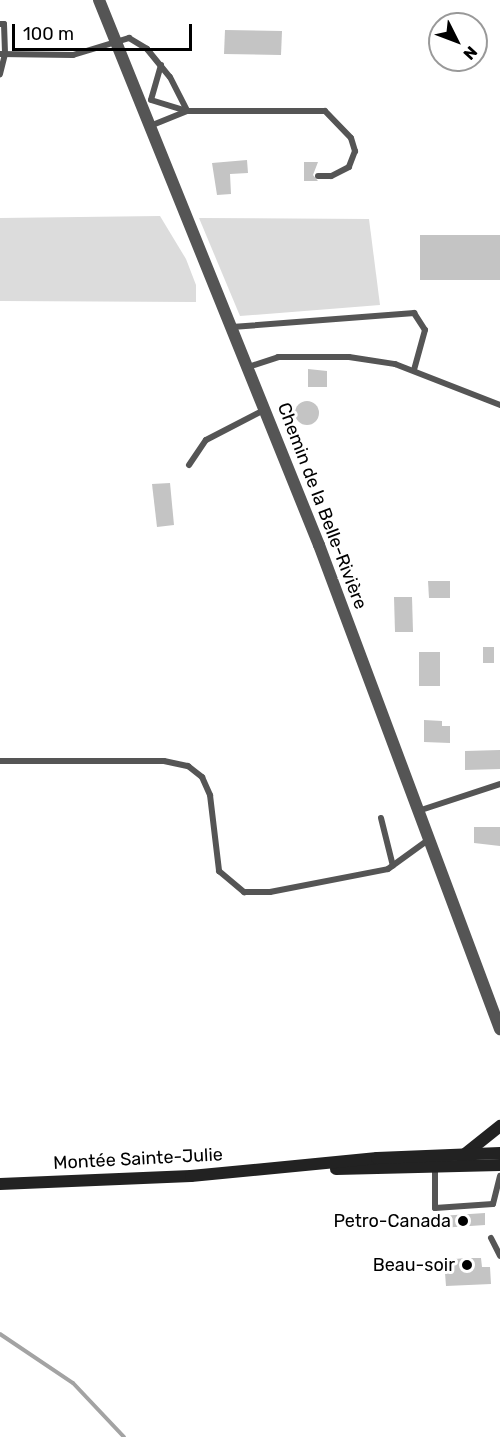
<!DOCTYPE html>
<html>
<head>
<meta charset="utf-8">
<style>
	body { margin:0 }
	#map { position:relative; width:500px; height:1437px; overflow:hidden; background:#fff; font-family:Rubik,sans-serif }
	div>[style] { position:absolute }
	.green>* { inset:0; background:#dcdcdc }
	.stream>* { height:4px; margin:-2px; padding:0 2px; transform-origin:2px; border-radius:2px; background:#a3a3a3 }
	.building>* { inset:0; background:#c4c4c4 }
	.round { border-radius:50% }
	.service>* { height:6px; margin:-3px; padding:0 3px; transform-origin:3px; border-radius:3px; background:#555 }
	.tertiary>* { height:12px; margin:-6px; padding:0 6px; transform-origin:6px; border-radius:6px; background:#555 }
	.secondary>* { height:12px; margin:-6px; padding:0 6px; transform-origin:6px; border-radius:6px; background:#222 }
	.dots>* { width:16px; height:16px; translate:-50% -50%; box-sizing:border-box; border:3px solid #fff; border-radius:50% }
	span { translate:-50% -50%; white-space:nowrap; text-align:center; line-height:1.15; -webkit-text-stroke:6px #fff; paint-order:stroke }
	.street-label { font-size:18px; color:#000 }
	.poi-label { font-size:18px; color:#000 }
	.right { translate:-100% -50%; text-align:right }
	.north { position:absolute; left:428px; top:12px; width:60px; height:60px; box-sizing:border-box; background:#fff; border:2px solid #999; border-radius:50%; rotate:132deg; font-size:16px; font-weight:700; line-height:24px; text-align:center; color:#000 }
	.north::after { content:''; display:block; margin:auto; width:21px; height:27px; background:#000; clip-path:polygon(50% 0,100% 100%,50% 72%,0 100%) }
	.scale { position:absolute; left:12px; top:24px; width:180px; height:27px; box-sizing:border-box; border:3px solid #000; border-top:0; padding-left:8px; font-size:18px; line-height:21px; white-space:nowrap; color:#000; -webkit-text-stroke:4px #fff; paint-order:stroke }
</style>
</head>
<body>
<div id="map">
	<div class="green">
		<i style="clip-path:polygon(160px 216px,186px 259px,196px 285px,196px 302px,0 301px,0 218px)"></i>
		<i style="clip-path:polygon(199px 218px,369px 219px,380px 305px,240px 316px)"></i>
	</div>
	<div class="stream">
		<i style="left:0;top:1334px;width:88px;rotate:33.9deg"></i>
		<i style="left:73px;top:1383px;width:74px;rotate:46.6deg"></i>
	</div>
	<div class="building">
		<i style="clip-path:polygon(225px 30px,282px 31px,281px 55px,224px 54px)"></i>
		<i style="clip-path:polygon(247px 160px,248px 173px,230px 174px,231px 194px,217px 195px,212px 163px)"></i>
		<i style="clip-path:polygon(304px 162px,318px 162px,313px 175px,318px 181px,304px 181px)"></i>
		<i style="clip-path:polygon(420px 235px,500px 235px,500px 280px,420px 280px)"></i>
		<i style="clip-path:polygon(308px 369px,327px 371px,327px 387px,308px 387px)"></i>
		<i class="round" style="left:295px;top:401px;width:24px;height:24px"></i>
		<i style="clip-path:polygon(170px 483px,174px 525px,157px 527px,152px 484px)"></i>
		<i style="clip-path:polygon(428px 581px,450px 581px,450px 598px,429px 598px)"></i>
		<i style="clip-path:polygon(394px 597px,412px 597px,413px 632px,395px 632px)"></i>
		<i style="clip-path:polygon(483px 647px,494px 647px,494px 663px,483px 663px)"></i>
		<i style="clip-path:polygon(419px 652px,440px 652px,440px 686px,419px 686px)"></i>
		<i style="clip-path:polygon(424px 720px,442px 721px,442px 726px,450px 726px,450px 743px,424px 742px)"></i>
		<i style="clip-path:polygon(500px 750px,500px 769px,465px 770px,465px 751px)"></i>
		<i style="clip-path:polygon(474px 827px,500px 827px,500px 846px,474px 843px)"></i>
		<i style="clip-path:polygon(485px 1213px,485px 1225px,440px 1228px,440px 1216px)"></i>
		<i style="clip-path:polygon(466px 1258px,481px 1258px,482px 1267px,490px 1267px,491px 1284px,446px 1286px,444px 1260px)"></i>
	</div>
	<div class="service">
		<i style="left:0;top:24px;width:4px"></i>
		<i style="left:4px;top:24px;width:30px;rotate:88deg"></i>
		<i style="left:5px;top:54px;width:21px;rotate:104deg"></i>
		<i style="left:0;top:54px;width:73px;rotate:0.8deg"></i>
		<i style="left:73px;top:55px;width:59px;rotate:-16.9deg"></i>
		<i style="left:129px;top:38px;width:21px;rotate:31deg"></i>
		<i style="left:147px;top:49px;width:36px;rotate:51deg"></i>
		<i style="left:170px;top:77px;width:38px;rotate:63deg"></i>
		<i style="left:161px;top:65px;width:36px;rotate:106deg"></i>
		<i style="left:151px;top:100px;width:37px;rotate:17deg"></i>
		<i style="left:150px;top:126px;width:40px;rotate:-22deg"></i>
		<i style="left:187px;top:111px;width:138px"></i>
		<i style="left:325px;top:111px;width:37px;rotate:46deg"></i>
		<i style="left:351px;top:138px;width:14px;rotate:73deg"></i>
		<i style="left:355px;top:151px;width:17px;rotate:111deg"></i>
		<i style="left:349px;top:167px;width:20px;rotate:153deg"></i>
		<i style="left:331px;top:176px;width:13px;rotate:180deg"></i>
		<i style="left:232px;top:327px;width:183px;rotate:-4.4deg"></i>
		<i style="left:414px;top:313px;width:20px;rotate:57deg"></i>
		<i style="left:425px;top:330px;width:41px;rotate:105.4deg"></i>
		<i style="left:248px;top:367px;width:32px;rotate:-18deg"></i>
		<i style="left:278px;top:357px;width:71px"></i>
		<i style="left:349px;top:357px;width:47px;rotate:8.7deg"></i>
		<i style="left:395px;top:364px;width:113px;rotate:21.3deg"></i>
		<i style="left:189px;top:465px;width:30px;rotate:-56deg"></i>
		<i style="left:206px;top:440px;width:68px;rotate:-27.3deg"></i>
		<i style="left:0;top:761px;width:164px"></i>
		<i style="left:164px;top:761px;width:25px;rotate:12deg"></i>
		<i style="left:188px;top:766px;width:18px;rotate:38deg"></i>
		<i style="left:202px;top:777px;width:20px;rotate:66deg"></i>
		<i style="left:210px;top:795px;width:77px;rotate:83.2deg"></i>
		<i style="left:219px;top:871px;width:33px;rotate:40deg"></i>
		<i style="left:244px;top:892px;width:26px"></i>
		<i style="left:270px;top:892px;width:120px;rotate:-11deg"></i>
		<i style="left:388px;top:869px;width:49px;rotate:-35.9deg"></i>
		<i style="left:418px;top:811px;width:86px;rotate:-18.2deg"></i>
		<i style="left:381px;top:818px;width:49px;rotate:76deg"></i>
		<i style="left:435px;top:1168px;width:40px;rotate:90deg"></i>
		<i style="left:435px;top:1208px;width:58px;rotate:-3.9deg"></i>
		<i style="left:493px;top:1204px;width:29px;rotate:-76deg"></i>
		<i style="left:491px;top:1238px;width:20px;rotate:63deg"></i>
	</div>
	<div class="tertiary">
		<i style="left:99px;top:0;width:588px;rotate:68.02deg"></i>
		<i style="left:319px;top:545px;width:517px;rotate:69.5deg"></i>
	</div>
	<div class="secondary">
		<i style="left:465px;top:1154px;width:45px;rotate:-38.7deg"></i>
		<i style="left:336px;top:1169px;width:164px;rotate:-1.4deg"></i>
		<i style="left:0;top:1184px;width:191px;rotate:-2.4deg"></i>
		<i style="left:191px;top:1176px;width:187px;rotate:-5.5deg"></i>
		<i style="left:377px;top:1158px;width:123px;rotate:-2.3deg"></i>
	</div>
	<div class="dots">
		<i style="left:463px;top:1221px;background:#000"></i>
		<i style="left:467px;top:1265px;background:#000"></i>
	</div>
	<div class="street-label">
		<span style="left:322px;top:506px;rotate:69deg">Chemin de la Belle-Rivière</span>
		<span style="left:138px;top:1159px;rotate:-3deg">Montée Sainte-Julie</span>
	</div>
	<div class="poi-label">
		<span class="right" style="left:451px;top:1221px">Petro-Canada</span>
		<span class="right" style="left:455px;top:1265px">Beau-soir</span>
	</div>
	<div class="north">N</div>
	<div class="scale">100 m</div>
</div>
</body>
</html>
